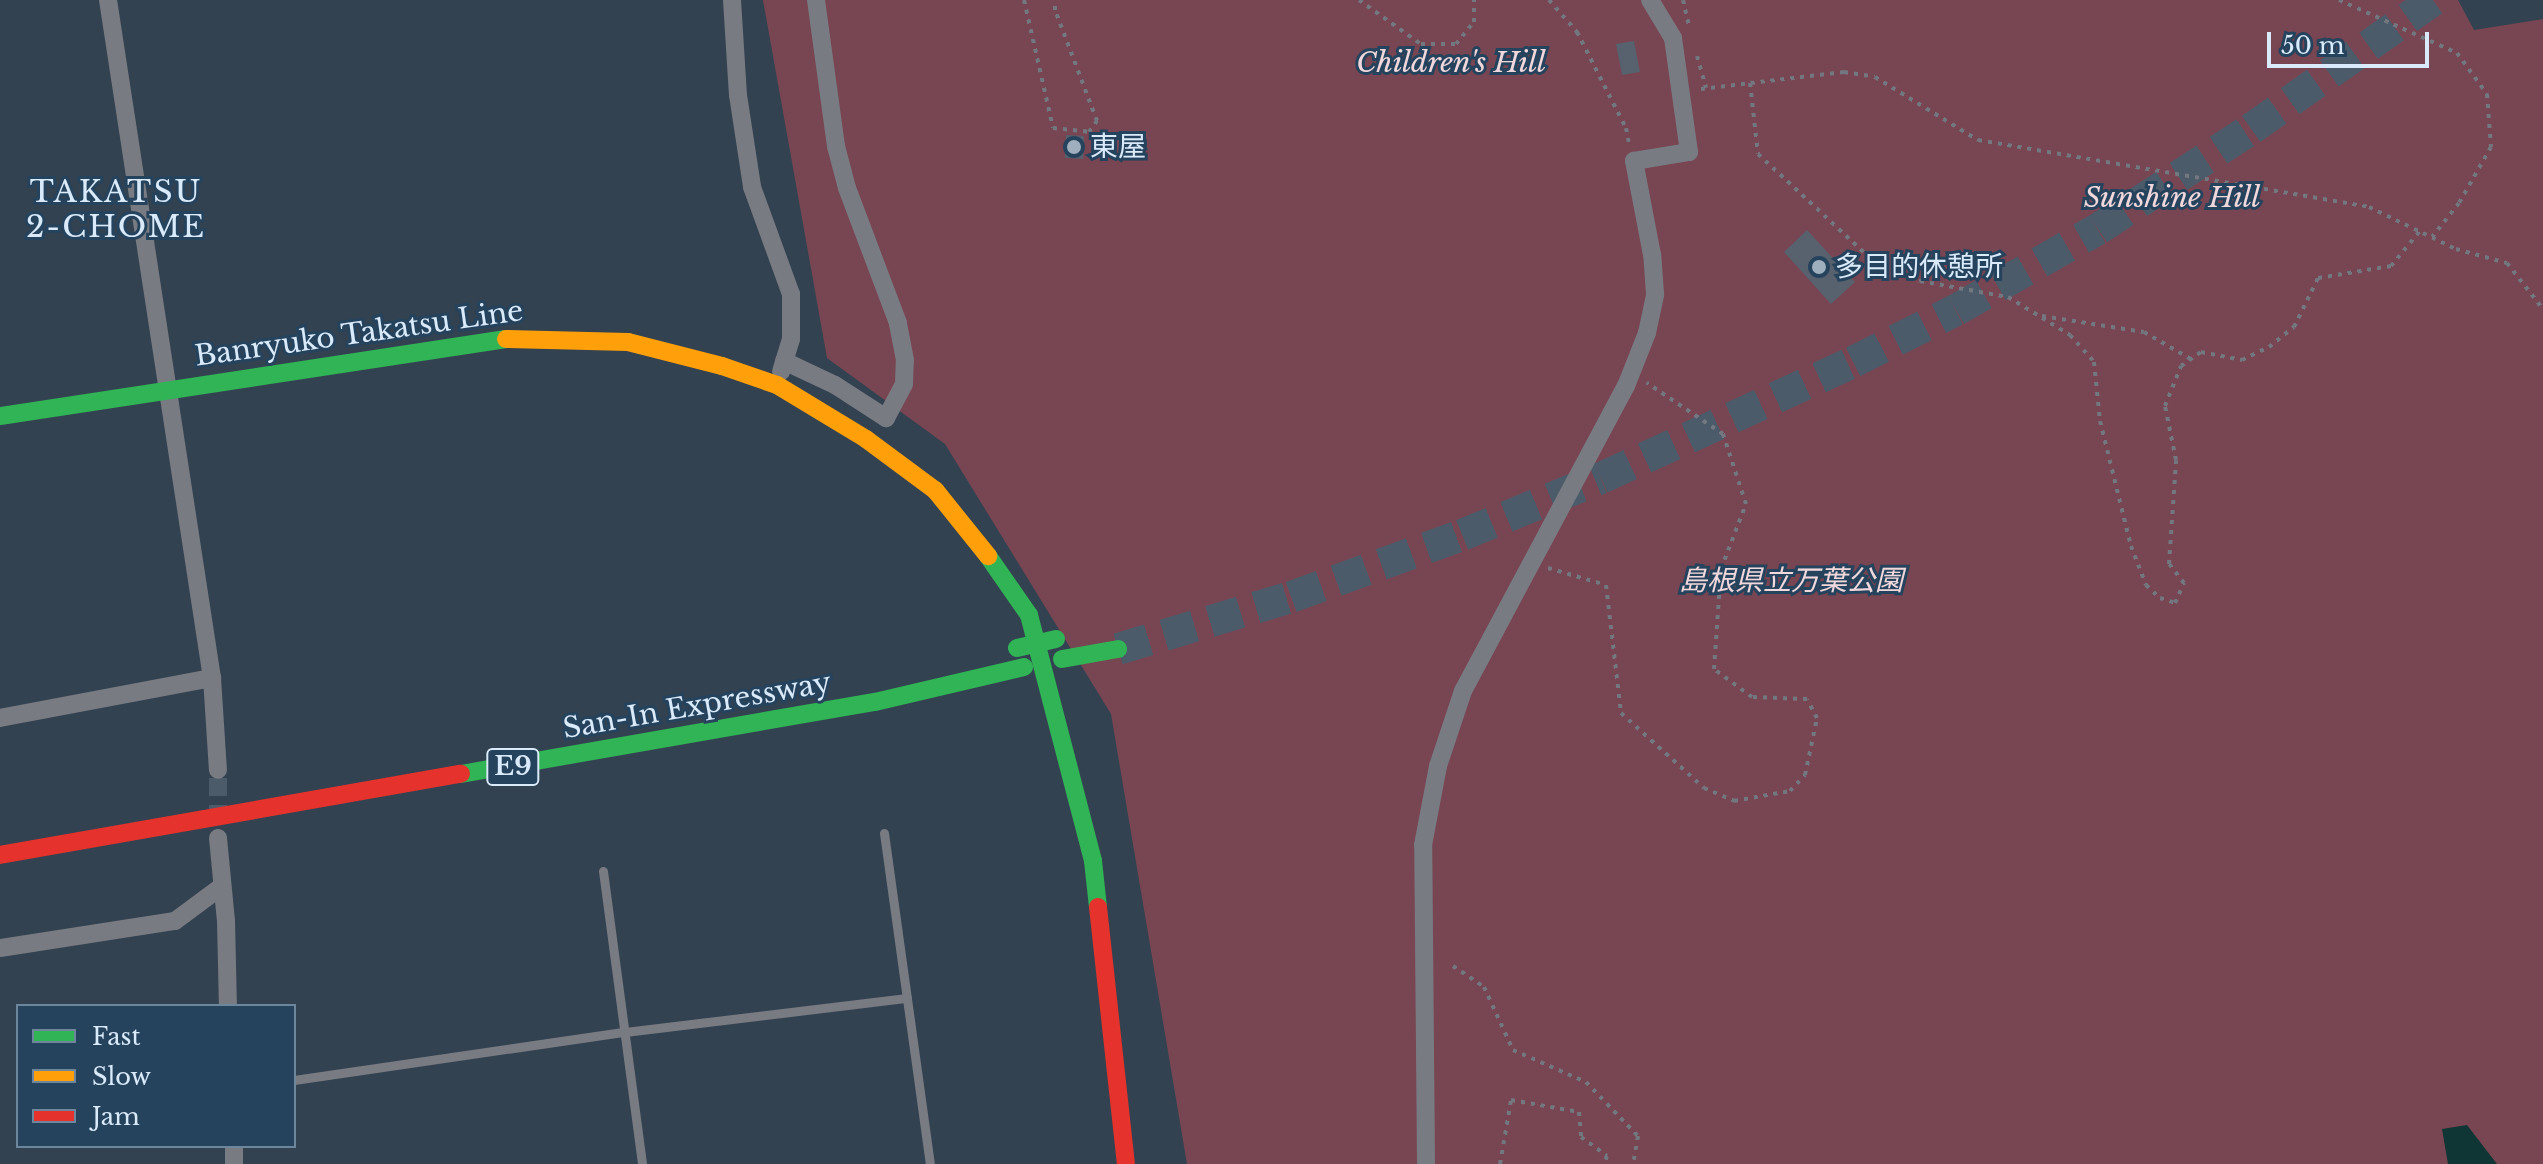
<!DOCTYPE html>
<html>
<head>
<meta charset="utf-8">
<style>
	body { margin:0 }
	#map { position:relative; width:2543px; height:1164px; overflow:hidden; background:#334250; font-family:"Libre Baskerville","Noto Sans JP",serif }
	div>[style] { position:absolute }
	.green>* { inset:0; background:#784552 }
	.water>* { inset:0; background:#0f3534 }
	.building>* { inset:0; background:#58616e }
	.street-tunnel>* { height:18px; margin-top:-9px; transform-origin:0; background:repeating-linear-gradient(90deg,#4c5b6a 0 18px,transparent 0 27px) }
	.highway-tunnel>* { height:32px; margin-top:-16px; transform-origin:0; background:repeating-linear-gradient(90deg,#4c5b6a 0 32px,transparent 0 48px) }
	.path>* { height:4px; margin-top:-2px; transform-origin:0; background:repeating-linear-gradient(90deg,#727780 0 4px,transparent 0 10px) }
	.lane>* { height:9px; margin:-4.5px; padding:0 4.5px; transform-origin:4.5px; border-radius:4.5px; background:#797b83 }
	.street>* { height:18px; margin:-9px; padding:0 9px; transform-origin:9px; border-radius:9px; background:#797b83 }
	.fast>* { height:18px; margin:-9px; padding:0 9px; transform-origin:9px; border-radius:9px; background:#30b455 }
	.slow>* { height:18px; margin:-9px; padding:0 9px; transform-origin:9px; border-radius:9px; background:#ff9f0a }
	.jam>* { height:18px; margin:-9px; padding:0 9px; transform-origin:9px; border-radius:9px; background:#e5322d }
	.fast-bridge>* { height:18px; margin:-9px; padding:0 9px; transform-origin:9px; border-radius:9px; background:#30b455 }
	.dots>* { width:22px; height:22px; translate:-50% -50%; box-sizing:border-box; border:4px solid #26435d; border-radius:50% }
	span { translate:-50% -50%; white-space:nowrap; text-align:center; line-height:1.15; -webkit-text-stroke:6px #26435d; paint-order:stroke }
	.shield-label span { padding:2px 6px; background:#26435d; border:2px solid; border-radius:6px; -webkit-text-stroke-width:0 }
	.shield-label { font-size:26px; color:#d9eafa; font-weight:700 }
	.park-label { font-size:28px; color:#f1d8dc; font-style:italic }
	.poi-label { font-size:28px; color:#d9eafa }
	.left { translate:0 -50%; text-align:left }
	.street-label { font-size:28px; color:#d9eafa }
	.neighbourhood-label { font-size:30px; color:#d9eafa; letter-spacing:2px }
	.legend { position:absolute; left:16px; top:1004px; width:280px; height:144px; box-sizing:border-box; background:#26435d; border:2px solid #6e869c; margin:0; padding:10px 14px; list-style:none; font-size:24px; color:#d9eafa }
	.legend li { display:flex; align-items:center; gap:16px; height:40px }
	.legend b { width:40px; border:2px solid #6e869c }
	.scale { position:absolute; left:2267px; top:32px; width:162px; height:36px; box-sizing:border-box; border:4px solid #d9eafa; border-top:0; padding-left:10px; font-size:24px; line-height:28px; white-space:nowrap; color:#d9eafa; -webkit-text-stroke:6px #26435d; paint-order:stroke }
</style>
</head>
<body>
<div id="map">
	<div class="green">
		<i style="clip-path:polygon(763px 0,2458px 0,2474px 30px,2543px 19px,2543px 1164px,1187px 1164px,1111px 714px,945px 444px,827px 358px)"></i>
	</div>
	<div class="water">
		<i style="clip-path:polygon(2467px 1125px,2497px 1164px,2448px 1164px,2442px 1129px)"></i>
	</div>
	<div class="building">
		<i style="clip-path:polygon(1634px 41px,1640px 72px,1622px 75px,1616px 44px)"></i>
		<i style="clip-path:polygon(1066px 135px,1084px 136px,1083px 159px,1065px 158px)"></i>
		<i style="clip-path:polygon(1807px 230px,1855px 282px,1831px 304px,1784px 252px)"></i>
	</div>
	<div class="street-tunnel">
		<i style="left:218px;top:823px;width:53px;rotate:-90deg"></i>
	</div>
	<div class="highway-tunnel">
		<i style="left:1118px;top:649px;width:181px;rotate:-16.7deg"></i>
		<i style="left:1291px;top:597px;width:182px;rotate:-19.9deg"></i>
		<i style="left:1462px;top:535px;width:150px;rotate:-22.3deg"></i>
		<i style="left:1601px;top:478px;width:277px;rotate:-24.7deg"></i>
		<i style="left:1853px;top:362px;width:115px;rotate:-26.8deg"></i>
		<i style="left:1956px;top:310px;width:163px;rotate:-29.7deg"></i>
		<i style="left:2098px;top:229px;width:183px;rotate:-33.2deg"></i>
		<i style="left:2251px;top:129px;width:223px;rotate:-35.3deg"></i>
	</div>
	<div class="path">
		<i style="left:1024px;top:0;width:131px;rotate:77.2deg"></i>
		<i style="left:1053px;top:128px;width:36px;rotate:6deg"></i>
		<i style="left:1089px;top:132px;width:14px;rotate:-54deg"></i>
		<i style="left:1097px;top:121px;width:119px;rotate:-110.7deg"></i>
		<i style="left:1055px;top:10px;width:10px;rotate:-90deg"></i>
		<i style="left:1359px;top:0;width:76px;rotate:35.4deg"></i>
		<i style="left:1421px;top:44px;width:35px"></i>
		<i style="left:1456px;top:44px;width:28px;rotate:-51deg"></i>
		<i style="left:1474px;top:22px;width:22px;rotate:-90deg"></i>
		<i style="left:1549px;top:0;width:43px;rotate:48.8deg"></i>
		<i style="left:1577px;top:32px;width:108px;rotate:63deg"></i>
		<i style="left:1626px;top:128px;width:15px;rotate:79deg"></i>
		<i style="left:1683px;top:0;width:26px;rotate:77deg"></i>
		<i style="left:2339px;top:0;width:129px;rotate:24.2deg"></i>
		<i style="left:2457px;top:53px;width:51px;rotate:53.8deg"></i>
		<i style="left:2487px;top:94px;width:53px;rotate:85.7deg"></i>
		<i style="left:2491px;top:147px;width:64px;rotate:119.7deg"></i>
		<i style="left:2459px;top:203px;width:43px;rotate:128.5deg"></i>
		<i style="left:1697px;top:56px;width:33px;rotate:74deg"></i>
		<i style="left:1750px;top:83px;width:71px;rotate:83.6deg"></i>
		<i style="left:1758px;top:154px;width:157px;rotate:42.9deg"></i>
		<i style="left:1873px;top:261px;width:51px;rotate:23.1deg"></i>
		<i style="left:1920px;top:281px;width:89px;rotate:10.3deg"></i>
		<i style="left:2008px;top:297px;width:73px;rotate:31.5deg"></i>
		<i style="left:2070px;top:335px;width:36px;rotate:48deg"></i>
		<i style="left:2094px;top:362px;width:59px;rotate:84.2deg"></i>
		<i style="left:2100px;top:421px;width:129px;rotate:76.1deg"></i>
		<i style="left:2131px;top:546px;width:42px;rotate:69deg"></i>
		<i style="left:2146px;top:585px;width:19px;rotate:43deg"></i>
		<i style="left:2160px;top:598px;width:16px;rotate:18deg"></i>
		<i style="left:2175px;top:603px;width:22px;rotate:-66deg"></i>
		<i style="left:2184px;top:583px;width:24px;rotate:-128deg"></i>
		<i style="left:2169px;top:564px;width:104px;rotate:-86.1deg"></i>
		<i style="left:2176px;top:460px;width:55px;rotate:-101.5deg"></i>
		<i style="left:2165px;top:406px;width:43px;rotate:-68.2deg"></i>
		<i style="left:2181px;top:366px;width:24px;rotate:-35deg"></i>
		<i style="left:2201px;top:352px;width:42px;rotate:11deg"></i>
		<i style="left:2242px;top:360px;width:30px;rotate:-26deg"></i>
		<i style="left:2269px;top:347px;width:32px;rotate:-39deg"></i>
		<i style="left:2294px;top:327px;width:55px;rotate:-63.9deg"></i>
		<i style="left:2318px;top:278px;width:74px;rotate:-9.3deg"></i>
		<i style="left:2391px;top:266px;width:45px;rotate:-50.4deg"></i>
		<i style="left:1701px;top:89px;width:144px;rotate:-6.8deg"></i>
		<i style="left:1844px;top:72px;width:31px;rotate:9deg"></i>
		<i style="left:1875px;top:77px;width:121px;rotate:31.5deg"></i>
		<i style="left:1978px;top:140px;width:397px;rotate:9.7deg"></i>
		<i style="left:2369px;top:207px;width:97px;rotate:25.8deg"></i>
		<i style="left:2456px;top:249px;width:53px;rotate:15.4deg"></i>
		<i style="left:2507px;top:263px;width:58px;rotate:52deg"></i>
		<i style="left:2042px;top:316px;width:103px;rotate:8.9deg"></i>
		<i style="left:2144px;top:332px;width:54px;rotate:29.9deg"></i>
		<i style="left:1548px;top:568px;width:60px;rotate:16.3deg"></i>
		<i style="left:1606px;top:585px;width:129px;rotate:83.3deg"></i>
		<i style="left:1621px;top:713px;width:112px;rotate:42.1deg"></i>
		<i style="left:1704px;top:788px;width:33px;rotate:23deg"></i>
		<i style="left:1734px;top:801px;width:57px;rotate:-10.1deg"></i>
		<i style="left:1790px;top:791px;width:22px;rotate:-47deg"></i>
		<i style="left:1805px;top:775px;width:58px;rotate:-78.1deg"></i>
		<i style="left:1817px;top:718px;width:21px;rotate:-118deg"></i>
		<i style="left:1807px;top:699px;width:55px;rotate:-177.9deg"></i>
		<i style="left:1752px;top:697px;width:47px;rotate:-143.6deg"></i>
		<i style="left:1714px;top:669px;width:100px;rotate:-86deg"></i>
		<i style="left:1721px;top:569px;width:70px;rotate:-69deg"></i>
		<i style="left:1746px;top:504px;width:74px;rotate:-108.2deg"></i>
		<i style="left:1723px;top:434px;width:92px;rotate:-146.1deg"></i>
		<i style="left:1453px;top:966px;width:37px;rotate:34deg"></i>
		<i style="left:1484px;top:987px;width:69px;rotate:65.3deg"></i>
		<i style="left:1513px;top:1050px;width:80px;rotate:23.7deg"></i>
		<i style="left:1586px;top:1082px;width:75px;rotate:46.1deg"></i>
		<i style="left:1638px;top:1136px;width:28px;rotate:100deg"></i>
		<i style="left:1500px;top:1164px;width:65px;rotate:-80.2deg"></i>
		<i style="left:1511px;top:1100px;width:69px;rotate:10deg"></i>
		<i style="left:1579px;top:1112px;width:25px;rotate:85deg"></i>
		<i style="left:1581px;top:1137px;width:32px;rotate:36deg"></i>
		<i style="left:1607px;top:1156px;width:9px;rotate:111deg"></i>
	</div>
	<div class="lane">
		<i style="left:884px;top:833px;width:334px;rotate:82.1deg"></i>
		<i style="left:603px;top:871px;width:296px;rotate:82.4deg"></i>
		<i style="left:294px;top:1080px;width:334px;rotate:-8.3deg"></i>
		<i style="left:625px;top:1032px;width:284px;rotate:-6.9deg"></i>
	</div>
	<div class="street">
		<i style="left:108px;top:0;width:686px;rotate:81.28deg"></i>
		<i style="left:212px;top:678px;width:92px;rotate:86.3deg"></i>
		<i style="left:732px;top:0;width:95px;rotate:86.4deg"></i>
		<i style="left:738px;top:95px;width:93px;rotate:81.3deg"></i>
		<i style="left:752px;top:187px;width:114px;rotate:70deg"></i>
		<i style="left:791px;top:294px;width:45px;rotate:90deg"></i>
		<i style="left:791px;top:339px;width:34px;rotate:107deg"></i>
		<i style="left:784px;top:361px;width:56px;rotate:25.2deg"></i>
		<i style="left:835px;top:385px;width:61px;rotate:32.9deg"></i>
		<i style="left:886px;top:418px;width:38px;rotate:-62deg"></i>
		<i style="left:904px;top:384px;width:24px;rotate:-88deg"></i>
		<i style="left:905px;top:360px;width:38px;rotate:-101deg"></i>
		<i style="left:898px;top:323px;width:144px;rotate:-110.7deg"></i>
		<i style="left:847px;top:188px;width:43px;rotate:-104.7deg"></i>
		<i style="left:836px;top:146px;width:147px;rotate:-97.8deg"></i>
		<i style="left:0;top:718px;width:216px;rotate:-10.7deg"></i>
		<i style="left:218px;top:838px;width:83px;rotate:84.5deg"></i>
		<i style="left:226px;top:921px;width:85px;rotate:88.7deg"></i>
		<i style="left:0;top:948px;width:177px;rotate:-8.8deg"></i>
		<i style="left:175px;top:921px;width:57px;rotate:-36.5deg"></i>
		<i style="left:234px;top:1164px;width:18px;rotate:-90deg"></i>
		<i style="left:1426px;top:1164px;width:319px;rotate:-90.5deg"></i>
		<i style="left:1423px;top:845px;width:80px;rotate:-79.2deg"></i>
		<i style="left:1438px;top:766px;width:79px;rotate:-71.6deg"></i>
		<i style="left:1463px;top:691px;width:346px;rotate:-61.9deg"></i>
		<i style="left:1626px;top:386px;width:57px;rotate:-68.4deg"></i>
		<i style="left:1647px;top:333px;width:40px;rotate:-78deg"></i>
		<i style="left:1655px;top:294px;width:39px;rotate:-94deg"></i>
		<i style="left:1652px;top:255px;width:96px;rotate:-100.8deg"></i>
		<i style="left:1634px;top:161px;width:56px;rotate:-9.3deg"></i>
		<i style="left:1689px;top:152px;width:115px;rotate:-98deg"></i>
		<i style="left:1673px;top:38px;width:44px;rotate:-121.2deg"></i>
	</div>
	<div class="fast">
		<i style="left:0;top:416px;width:512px;rotate:-8.65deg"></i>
		<i style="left:988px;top:556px;width:72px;rotate:55.2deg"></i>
		<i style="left:1029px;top:615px;width:254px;rotate:75.4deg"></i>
		<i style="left:1093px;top:861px;width:46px;rotate:83.8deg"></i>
		<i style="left:1062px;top:659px;width:57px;rotate:-10.1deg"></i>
		<i style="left:461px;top:774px;width:420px;rotate:-9.9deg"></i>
		<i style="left:875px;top:702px;width:153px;rotate:-13.2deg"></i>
	</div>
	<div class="slow">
		<i style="left:506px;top:339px;width:122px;rotate:1.4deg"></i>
		<i style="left:628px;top:342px;width:97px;rotate:14.3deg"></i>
		<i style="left:722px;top:366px;width:58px;rotate:19.1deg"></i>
		<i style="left:777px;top:385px;width:104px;rotate:31.2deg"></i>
		<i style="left:866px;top:439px;width:86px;rotate:36.5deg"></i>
		<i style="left:935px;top:490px;width:85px;rotate:51.2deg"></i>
	</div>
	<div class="jam">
		<i style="left:0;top:855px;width:468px;rotate:-10deg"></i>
		<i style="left:1098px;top:907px;width:259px;rotate:83.8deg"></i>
	</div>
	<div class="fast-bridge">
		<i style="left:1017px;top:648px;width:40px;rotate:-13deg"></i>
	</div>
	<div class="dots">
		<i style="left:1074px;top:147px;background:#9fafbe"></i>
		<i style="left:1819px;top:267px;background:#9fafbe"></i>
	</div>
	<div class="shield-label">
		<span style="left:513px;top:767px">E9</span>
	</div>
	<div class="park-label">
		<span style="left:1451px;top:63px">Children's Hill</span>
		<span style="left:2172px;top:198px">Sunshine Hill</span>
		<span style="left:1791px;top:581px">島根県立万葉公園</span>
	</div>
	<div class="poi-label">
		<span class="left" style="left:1090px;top:147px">東屋</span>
		<span class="left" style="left:1835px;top:267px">多目的休憩所</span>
	</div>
	<div class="street-label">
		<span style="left:359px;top:334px;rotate:-8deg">Banryuko Takatsu Line</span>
		<span style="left:697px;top:706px;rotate:-10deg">San-In Expressway</span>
	</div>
	<div class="neighbourhood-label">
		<span style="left:116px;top:209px">TAKATSU<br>2-CHOME</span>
	</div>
	<ul class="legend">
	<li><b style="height:10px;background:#30b455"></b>Fast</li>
	<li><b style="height:10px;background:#ff9f0a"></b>Slow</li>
	<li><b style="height:10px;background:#e5322d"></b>Jam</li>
	</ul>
	<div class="scale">50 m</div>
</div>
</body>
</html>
